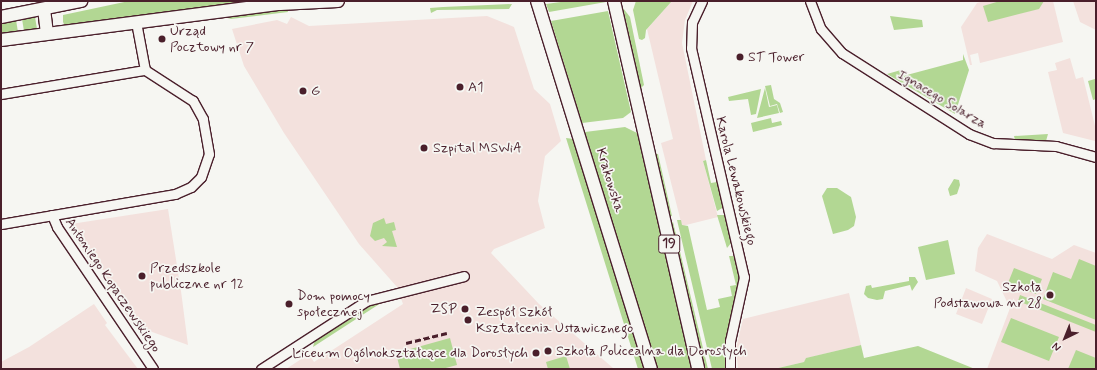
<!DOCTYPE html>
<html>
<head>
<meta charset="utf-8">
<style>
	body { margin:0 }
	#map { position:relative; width:1097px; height:370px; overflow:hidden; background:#f6f6f2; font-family:Mynerve,sans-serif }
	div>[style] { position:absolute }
	.built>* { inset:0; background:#f3e1dd }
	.green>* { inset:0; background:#b2d793 }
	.roads { filter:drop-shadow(1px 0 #4a1f2b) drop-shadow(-1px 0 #4a1f2b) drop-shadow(0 1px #4a1f2b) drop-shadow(0 -1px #4a1f2b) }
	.minor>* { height:9px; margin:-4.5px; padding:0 4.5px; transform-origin:4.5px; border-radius:4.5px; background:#f6f6f2 }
	.major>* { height:12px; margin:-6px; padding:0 6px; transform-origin:6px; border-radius:6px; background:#f6f6f2 }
	.rail>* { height:2.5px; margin-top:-1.25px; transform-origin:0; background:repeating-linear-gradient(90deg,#4a1f2b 0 6px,transparent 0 9px) }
	.dots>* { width:11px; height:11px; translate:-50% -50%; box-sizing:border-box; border:2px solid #f6f6f2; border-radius:50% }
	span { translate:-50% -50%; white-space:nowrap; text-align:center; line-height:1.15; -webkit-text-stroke:3.5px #f6f6f2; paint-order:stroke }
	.shield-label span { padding:1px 3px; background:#f6f6f2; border:1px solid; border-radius:3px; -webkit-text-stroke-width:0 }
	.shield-label { font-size:13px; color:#4a1f2b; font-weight:700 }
	.poi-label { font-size:14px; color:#4a1f2b }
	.left { translate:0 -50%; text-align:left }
	.right { translate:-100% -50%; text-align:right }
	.street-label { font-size:14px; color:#4a1f2b }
	.frame { position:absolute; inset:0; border:2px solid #4a1f2b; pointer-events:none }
	.north { position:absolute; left:1045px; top:318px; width:40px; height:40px; -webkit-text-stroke:3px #f6f6f2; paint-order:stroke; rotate:223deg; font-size:11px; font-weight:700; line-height:16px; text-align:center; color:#4a1f2b }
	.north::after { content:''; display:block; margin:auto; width:14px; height:18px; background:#4a1f2b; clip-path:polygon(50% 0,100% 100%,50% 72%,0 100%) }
</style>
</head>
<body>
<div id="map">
	<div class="built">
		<i style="clip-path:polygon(672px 1px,693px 1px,685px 20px,682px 43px,706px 160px,703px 161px,718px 217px,682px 226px,661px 143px,673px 139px,647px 29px)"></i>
		<i style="clip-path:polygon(984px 1px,1053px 1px,1063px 42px,980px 63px,978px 53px,970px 55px,972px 65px,970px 65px,961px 27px,977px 3px)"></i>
		<i style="clip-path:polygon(1073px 1px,1096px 1px,1096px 30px,1080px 22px)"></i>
		<i style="clip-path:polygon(487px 16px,514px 27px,534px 89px,550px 104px,561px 141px,545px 156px,538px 201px,545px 228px,494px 249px,491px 253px,539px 304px,613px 368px,286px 369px,309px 354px,314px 362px,403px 304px,397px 287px,359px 244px,284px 133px,244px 66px,232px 29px,277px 20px,287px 24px,291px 17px,309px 26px)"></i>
		<i style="clip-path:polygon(1070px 58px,1076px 79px,1083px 77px,1096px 130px,1095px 141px,1063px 133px,1048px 72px,1057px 70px,1055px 63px)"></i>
		<i style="clip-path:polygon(168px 209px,181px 291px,188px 345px,133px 325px,106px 284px,104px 270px,95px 269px,70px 230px,71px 224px)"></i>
		<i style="clip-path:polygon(987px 234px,1052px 259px,1074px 245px,1096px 253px,1096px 369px,987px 369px,1010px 308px,997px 281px,975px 271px,978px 248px)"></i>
		<i style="clip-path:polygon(966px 288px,992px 299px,982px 324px,956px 314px)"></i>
		<i style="clip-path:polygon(849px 293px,861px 345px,807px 358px,804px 362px,774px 369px,738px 369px,736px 349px,743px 319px)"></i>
		<i style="clip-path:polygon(94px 304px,107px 323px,105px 325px,138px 369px,3px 369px,1px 366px,1px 362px,29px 347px)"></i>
	</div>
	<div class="green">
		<i style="clip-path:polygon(129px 1px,257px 1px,65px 26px,63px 22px,63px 15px)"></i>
		<i style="clip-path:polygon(568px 1px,606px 1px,606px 2px,549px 12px,546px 4px)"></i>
		<i style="clip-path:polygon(636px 1px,672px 1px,646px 30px,645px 38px,642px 40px,639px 39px,633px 10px)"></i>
		<i style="clip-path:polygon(1000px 1px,1044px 1px,1039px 9px,988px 22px,983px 6px)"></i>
		<i style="clip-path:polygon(512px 4px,509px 9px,437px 10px,431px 13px,430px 8px,443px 7px)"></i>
		<i style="clip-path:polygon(623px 8px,630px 17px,644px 85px,641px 88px)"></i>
		<i style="clip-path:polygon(287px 9px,288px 12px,231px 19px,221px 16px)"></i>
		<i style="clip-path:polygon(608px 11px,631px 112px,623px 118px,582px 123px,551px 21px)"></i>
		<i style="clip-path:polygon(890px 16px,922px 20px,923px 27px,894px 30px)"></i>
		<i style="clip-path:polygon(35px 17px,37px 29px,24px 31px,22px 19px)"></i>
		<i style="clip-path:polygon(16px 20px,18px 32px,1px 35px,1px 22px)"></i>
		<i style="clip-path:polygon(963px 54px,969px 70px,955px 114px,887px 74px,901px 70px,903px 76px,963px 60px)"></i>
		<i style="clip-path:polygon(1095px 79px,1096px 99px,1093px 100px,1088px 81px)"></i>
		<i style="clip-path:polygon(771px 85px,774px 99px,780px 103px,783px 112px,780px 113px,777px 104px,770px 106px,765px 86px)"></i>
		<i style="clip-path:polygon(765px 88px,769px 107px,777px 105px,779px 113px,757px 118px)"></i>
		<i style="clip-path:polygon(761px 89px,756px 114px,751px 115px,748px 99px,729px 101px,728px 97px)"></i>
		<i style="clip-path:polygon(771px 118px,772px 123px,781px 121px,782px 125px,753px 132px,751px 123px)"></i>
		<i style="clip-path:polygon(625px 127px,637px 133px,692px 369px,657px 369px,585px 132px)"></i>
		<i style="clip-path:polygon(1048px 134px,1046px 141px,1015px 140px,1014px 136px)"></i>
		<i style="clip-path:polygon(566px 138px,574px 139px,646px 369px,638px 369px,633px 353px)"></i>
		<i style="clip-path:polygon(655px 154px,658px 154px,672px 216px,667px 216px)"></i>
		<i style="clip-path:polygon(706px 160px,711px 183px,717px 182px,724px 207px,717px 211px,703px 161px)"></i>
		<i style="clip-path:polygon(954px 179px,959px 180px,960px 185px,957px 194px,950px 196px,948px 189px)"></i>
		<i style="clip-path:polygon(827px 188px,837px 188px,851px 197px,856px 217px,854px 226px,848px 230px,833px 234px,822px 196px)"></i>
		<i style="clip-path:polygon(717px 215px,726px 215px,732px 242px,727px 248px)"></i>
		<i style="clip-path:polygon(384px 218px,386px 224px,394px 222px,396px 230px,392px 231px,397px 247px,382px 246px,387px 242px,384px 238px,375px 241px,370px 236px,373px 223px)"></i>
		<i style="clip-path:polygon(677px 220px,681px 220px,682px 225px,688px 226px,707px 310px,720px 307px,718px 299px,732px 296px,730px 286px,736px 285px,729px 256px,733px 256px,737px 260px,740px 278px,724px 348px,726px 369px,712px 369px)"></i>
		<i style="clip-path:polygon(673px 222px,708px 369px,703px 369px,669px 224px)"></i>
		<i style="clip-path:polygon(948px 240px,955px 274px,926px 280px,918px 247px)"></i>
		<i style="clip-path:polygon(1079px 259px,1096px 266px,1096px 320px,1043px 299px,1053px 272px,1071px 279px)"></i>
		<i style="clip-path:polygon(1014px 268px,1042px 279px,1036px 294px,1008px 283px)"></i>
		<i style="clip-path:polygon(909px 277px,915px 277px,918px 282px,912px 291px,910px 285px,885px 291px,883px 299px,877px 300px,868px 298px,864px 294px,866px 286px,871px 285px,872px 288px,909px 281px)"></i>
		<i style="clip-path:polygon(1020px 295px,1096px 325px,1096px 332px,1018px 301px)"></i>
		<i style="clip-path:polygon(384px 301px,313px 347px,315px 339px,367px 304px)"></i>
		<i style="clip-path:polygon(1011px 318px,1059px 337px,1049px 361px,1001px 342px)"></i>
		<i style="clip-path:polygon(450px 338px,457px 365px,442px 369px,400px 369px,396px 353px)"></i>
		<i style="clip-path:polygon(861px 345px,864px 358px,918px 346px,975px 369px,774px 369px,804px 362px,806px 358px)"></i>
		<i style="clip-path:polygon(1076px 350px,1096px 358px,1096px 369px,1068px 369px)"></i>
		<i style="clip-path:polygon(566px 356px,570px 369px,548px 369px,546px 362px)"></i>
	</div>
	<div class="roads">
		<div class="minor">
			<i style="left:702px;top:1px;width:23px;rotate:115deg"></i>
			<i style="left:692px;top:22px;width:26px;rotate:92deg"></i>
			<i style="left:691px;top:48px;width:235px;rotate:77deg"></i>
			<i style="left:744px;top:277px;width:66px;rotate:102.3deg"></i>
			<i style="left:730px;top:341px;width:28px;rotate:90deg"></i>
			<i style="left:810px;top:1px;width:30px;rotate:69deg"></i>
			<i style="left:821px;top:29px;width:32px;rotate:49deg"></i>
			<i style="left:842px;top:53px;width:151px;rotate:32.5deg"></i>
			<i style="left:969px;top:134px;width:26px;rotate:21deg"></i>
			<i style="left:993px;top:143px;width:63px;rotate:2.7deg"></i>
			<i style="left:1056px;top:146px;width:41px;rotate:15.4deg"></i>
			<i style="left:1px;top:94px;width:146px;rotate:-9.5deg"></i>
			<i style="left:52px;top:215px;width:13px;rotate:67deg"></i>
			<i style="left:57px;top:227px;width:171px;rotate:55.9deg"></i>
			<i style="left:1px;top:224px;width:177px;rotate:-9.8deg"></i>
			<i style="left:175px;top:194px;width:17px;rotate:-24deg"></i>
			<i style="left:191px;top:187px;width:14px;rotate:-45deg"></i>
			<i style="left:201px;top:177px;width:24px;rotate:-71deg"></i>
			<i style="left:209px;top:154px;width:36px;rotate:-100deg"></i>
			<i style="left:203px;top:119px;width:21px;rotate:-119deg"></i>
			<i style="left:193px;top:101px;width:57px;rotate:-147.1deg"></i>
			<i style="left:145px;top:70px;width:49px;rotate:-100.6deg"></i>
			<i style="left:261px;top:369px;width:125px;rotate:-32.9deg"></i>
			<i style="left:366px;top:301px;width:101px;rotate:-14.3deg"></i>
		</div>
		<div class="major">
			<i style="left:537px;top:1px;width:385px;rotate:72.8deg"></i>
			<i style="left:614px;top:1px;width:377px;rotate:77.1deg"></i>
			<i style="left:44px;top:9px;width:24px;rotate:83deg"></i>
			<i style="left:1px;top:17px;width:82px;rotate:-11.3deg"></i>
			<i style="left:1px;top:40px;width:281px;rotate:-7.4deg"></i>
			<i style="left:280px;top:4px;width:58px;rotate:-3deg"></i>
		</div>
	</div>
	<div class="rail">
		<i style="left:406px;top:343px;width:42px;rotate:-13.7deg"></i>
	</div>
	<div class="dots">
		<i style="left:162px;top:39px;background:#4a1f2b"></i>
		<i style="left:740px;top:57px;background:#4a1f2b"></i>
		<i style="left:460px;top:87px;background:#4a1f2b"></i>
		<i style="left:303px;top:91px;background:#4a1f2b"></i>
		<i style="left:424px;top:148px;background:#4a1f2b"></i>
		<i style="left:142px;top:276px;background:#4a1f2b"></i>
		<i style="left:1050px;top:295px;background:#4a1f2b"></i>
		<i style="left:289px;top:304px;background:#4a1f2b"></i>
		<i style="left:465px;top:309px;background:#4a1f2b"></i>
		<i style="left:468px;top:320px;background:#4a1f2b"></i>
		<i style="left:548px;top:351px;background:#4a1f2b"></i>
		<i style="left:536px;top:353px;background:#4a1f2b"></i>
	</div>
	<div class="shield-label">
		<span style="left:669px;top:244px">19</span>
	</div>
	<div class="poi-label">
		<span class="left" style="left:170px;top:39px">Urząd<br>Pocztowy nr 7</span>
		<span class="left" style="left:748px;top:57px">ST Tower</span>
		<span class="left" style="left:468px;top:87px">A1</span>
		<span class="left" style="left:311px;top:91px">G</span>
		<span class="left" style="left:433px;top:148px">Szpital MSWiA</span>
		<span class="left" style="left:150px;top:276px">Przedszkole<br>publiczne nr 12</span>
		<span class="right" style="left:1042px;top:295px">Szkoła<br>Podstawowa nr 28</span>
		<span class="left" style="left:297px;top:304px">Dom pomocy<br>społecznej</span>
		<span class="right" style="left:457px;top:309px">ZSP</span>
		<span class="left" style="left:476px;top:320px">Zespół Szkół<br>Kształcenia Ustawicznego</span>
		<span class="left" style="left:556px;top:351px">Szkoła Policealna dla Dorosłych</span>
		<span class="right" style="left:528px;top:353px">Liceum Ogólnokształcące dla Dorosłych</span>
	</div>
	<div class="street-label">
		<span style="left:942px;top:99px;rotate:31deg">Ignacego Solarza</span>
		<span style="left:610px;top:180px;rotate:73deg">Krakowska</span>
		<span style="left:736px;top:181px;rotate:76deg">Karola Lewakowskiego</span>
		<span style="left:113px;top:285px;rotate:56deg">Antoniego Kopaczewskiego</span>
	</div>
	<div class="frame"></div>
	<div class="north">N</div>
</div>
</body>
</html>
